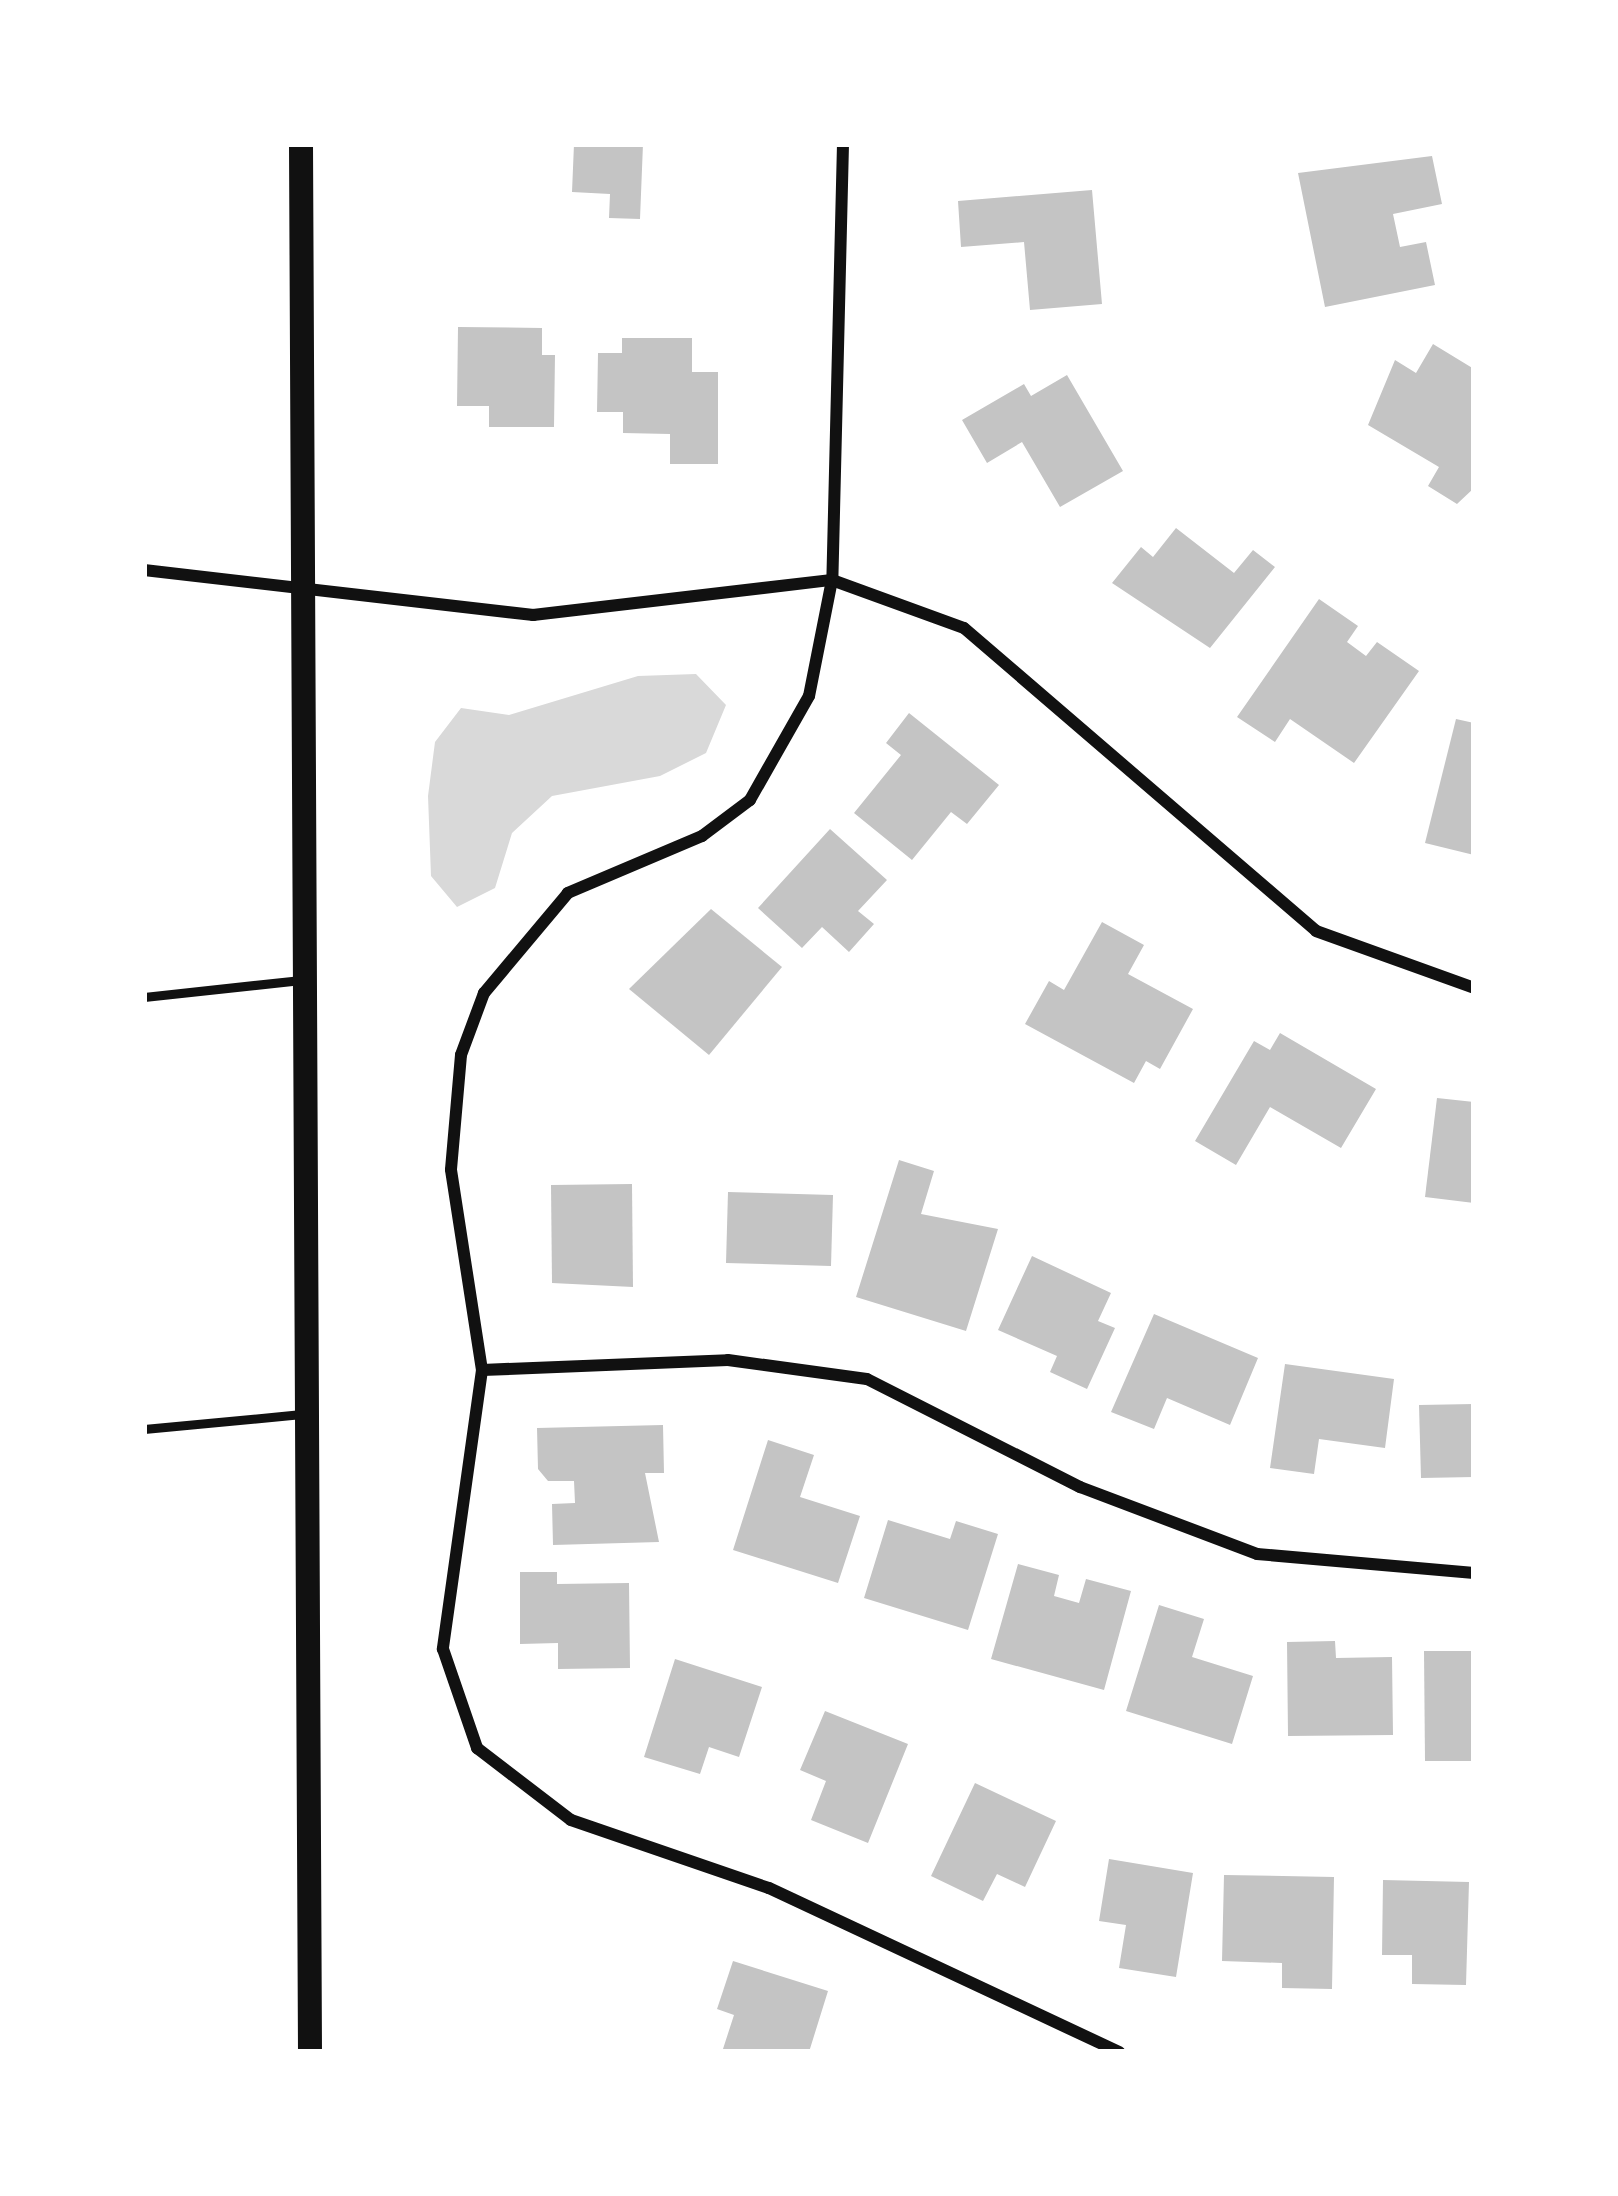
<!DOCTYPE html>
<html>
<head>
<meta charset="utf-8">
<style>
	body { margin:0 }
	#map { position:relative; width:1618px; height:2196px; overflow:hidden; background:#fff; font-family:Rubik,sans-serif }
	div>[style] { position:absolute }
	.water>* { inset:0; background:#d9d9d9 }
	.building>* { inset:0; background:#c4c4c4 }
	.service>* { height:9px; margin:-4.5px; padding:0 4.5px; transform-origin:4.5px; border-radius:4.5px; background:#111 }
	.minor>* { height:12px; margin:-6px; padding:0 6px; transform-origin:6px; border-radius:6px; background:#111 }
	.secondary>* { height:24px; margin:-12px; padding:0 12px; transform-origin:12px; border-radius:12px; background:#111 }
	span { translate:-50% -50%; white-space:nowrap; text-align:center; line-height:1.15; -webkit-text-stroke:9px #fff; paint-order:stroke }
	.frame { position:absolute; inset:0; border:147px solid #fff; pointer-events:none }
</style>
</head>
<body>
<div id="map">
	<div class="water">
		<i style="clip-path:polygon(696px 674px,726px 705px,706px 753px,660px 776px,552px 796px,512px 833px,495px 888px,457px 907px,431px 876px,428px 796px,435px 742px,461px 708px,509px 715px,638px 676px)"></i>
	</div>
	<div class="building">
		<i style="clip-path:polygon(574px 144px,643px 144px,640px 219px,609px 218px,610px 194px,572px 192px)"></i>
		<i style="clip-path:polygon(1432px 156px,1442px 204px,1393px 214px,1400px 247px,1426px 242px,1435px 285px,1325px 307px,1298px 173px)"></i>
		<i style="clip-path:polygon(1092px 190px,1102px 304px,1030px 310px,1024px 242px,961px 247px,958px 201px)"></i>
		<i style="clip-path:polygon(458px 327px,542px 328px,542px 355px,555px 355px,554px 427px,489px 427px,489px 406px,457px 406px)"></i>
		<i style="clip-path:polygon(622px 338px,692px 338px,692px 372px,718px 372px,718px 464px,670px 464px,670px 434px,623px 433px,623px 412px,597px 412px,598px 353px,622px 353px)"></i>
		<i style="clip-path:polygon(1433px 344px,1474px 369px,1474px 488px,1457px 504px,1428px 486px,1439px 467px,1368px 425px,1395px 360px,1416px 373px)"></i>
		<i style="clip-path:polygon(1067px 375px,1123px 471px,1060px 507px,1022px 442px,987px 463px,962px 420px,1024px 384px,1031px 396px)"></i>
		<i style="clip-path:polygon(1176px 528px,1234px 573px,1253px 550px,1275px 567px,1210px 648px,1112px 583px,1141px 547px,1153px 557px)"></i>
		<i style="clip-path:polygon(1319px 599px,1358px 626px,1347px 642px,1366px 656px,1377px 642px,1419px 671px,1354px 763px,1290px 719px,1275px 742px,1237px 717px)"></i>
		<i style="clip-path:polygon(909px 713px,999px 785px,967px 824px,951px 812px,912px 860px,854px 813px,901px 755px,886px 743px)"></i>
		<i style="clip-path:polygon(1456px 719px,1474px 723px,1474px 855px,1425px 843px)"></i>
		<i style="clip-path:polygon(830px 829px,887px 880px,858px 911px,874px 924px,849px 952px,822px 927px,802px 948px,758px 908px)"></i>
		<i style="clip-path:polygon(711px 909px,782px 967px,709px 1055px,629px 989px)"></i>
		<i style="clip-path:polygon(1102px 922px,1144px 945px,1128px 974px,1193px 1009px,1160px 1069px,1146px 1061px,1134px 1083px,1025px 1024px,1049px 981px,1064px 990px)"></i>
		<i style="clip-path:polygon(1280px 1033px,1376px 1089px,1341px 1148px,1270px 1107px,1236px 1165px,1195px 1141px,1254px 1041px,1270px 1050px)"></i>
		<i style="clip-path:polygon(1437px 1098px,1474px 1102px,1474px 1203px,1425px 1197px)"></i>
		<i style="clip-path:polygon(899px 1160px,934px 1171px,921px 1214px,998px 1229px,966px 1331px,856px 1297px)"></i>
		<i style="clip-path:polygon(632px 1184px,633px 1287px,552px 1283px,551px 1185px)"></i>
		<i style="clip-path:polygon(728px 1192px,833px 1195px,831px 1266px,726px 1263px)"></i>
		<i style="clip-path:polygon(1032px 1256px,1111px 1293px,1098px 1321px,1115px 1328px,1087px 1389px,1050px 1372px,1057px 1356px,998px 1330px)"></i>
		<i style="clip-path:polygon(1154px 1314px,1258px 1358px,1230px 1425px,1167px 1398px,1154px 1429px,1111px 1412px)"></i>
		<i style="clip-path:polygon(1285px 1364px,1394px 1379px,1385px 1448px,1319px 1439px,1314px 1474px,1270px 1468px)"></i>
		<i style="clip-path:polygon(1474px 1404px,1474px 1477px,1421px 1478px,1419px 1405px)"></i>
		<i style="clip-path:polygon(663px 1425px,664px 1473px,645px 1473px,659px 1542px,553px 1545px,552px 1504px,575px 1503px,574px 1481px,548px 1481px,538px 1469px,537px 1428px)"></i>
		<i style="clip-path:polygon(768px 1440px,814px 1455px,800px 1497px,860px 1516px,838px 1583px,733px 1550px)"></i>
		<i style="clip-path:polygon(888px 1520px,950px 1539px,956px 1521px,998px 1534px,968px 1630px,864px 1598px)"></i>
		<i style="clip-path:polygon(1018px 1564px,1059px 1575px,1054px 1596px,1079px 1603px,1086px 1579px,1131px 1591px,1104px 1690px,991px 1659px)"></i>
		<i style="clip-path:polygon(520px 1572px,557px 1572px,557px 1584px,629px 1583px,630px 1668px,558px 1669px,558px 1643px,520px 1644px)"></i>
		<i style="clip-path:polygon(1159px 1605px,1204px 1619px,1192px 1657px,1253px 1676px,1232px 1744px,1126px 1711px)"></i>
		<i style="clip-path:polygon(1335px 1641px,1336px 1658px,1392px 1657px,1393px 1735px,1288px 1736px,1287px 1642px)"></i>
		<i style="clip-path:polygon(1424px 1651px,1474px 1651px,1474px 1761px,1425px 1761px)"></i>
		<i style="clip-path:polygon(675px 1659px,762px 1687px,739px 1757px,709px 1747px,700px 1774px,644px 1757px)"></i>
		<i style="clip-path:polygon(825px 1711px,908px 1744px,868px 1843px,811px 1820px,826px 1781px,800px 1770px)"></i>
		<i style="clip-path:polygon(975px 1783px,1056px 1821px,1025px 1887px,997px 1874px,983px 1901px,931px 1876px)"></i>
		<i style="clip-path:polygon(1109px 1859px,1193px 1873px,1176px 1977px,1119px 1968px,1126px 1925px,1099px 1921px)"></i>
		<i style="clip-path:polygon(1224px 1875px,1334px 1877px,1332px 1989px,1282px 1988px,1282px 1963px,1222px 1961px)"></i>
		<i style="clip-path:polygon(1383px 1880px,1469px 1882px,1466px 1985px,1412px 1984px,1412px 1955px,1382px 1955px)"></i>
		<i style="clip-path:polygon(733px 1961px,828px 1991px,809px 2052px,722px 2052px,734px 2015px,717px 2009px)"></i>
	</div>
	<div class="service">
		<i style="left:144px;top:997px;width:158px;rotate:-6.2deg"></i>
		<i style="left:144px;top:1429px;width:161px;rotate:-5.4deg"></i>
	</div>
	<div class="minor">
		<i style="left:843px;top:144px;width:436px;rotate:91.4deg"></i>
		<i style="left:832px;top:580px;width:118px;rotate:101.2deg"></i>
		<i style="left:809px;top:696px;width:120px;rotate:119.6deg"></i>
		<i style="left:750px;top:800px;width:60px;rotate:143.1deg"></i>
		<i style="left:702px;top:836px;width:146px;rotate:157deg"></i>
		<i style="left:568px;top:893px;width:131px;rotate:130deg"></i>
		<i style="left:484px;top:993px;width:66px;rotate:110.4deg"></i>
		<i style="left:461px;top:1055px;width:115px;rotate:95deg"></i>
		<i style="left:451px;top:1170px;width:202px;rotate:81.2deg"></i>
		<i style="left:482px;top:1370px;width:282px;rotate:98deg"></i>
		<i style="left:443px;top:1649px;width:105px;rotate:71deg"></i>
		<i style="left:477px;top:1748px;width:118px;rotate:37.5deg"></i>
		<i style="left:571px;top:1820px;width:209px;rotate:19deg"></i>
		<i style="left:769px;top:1888px;width:387px;rotate:25.1deg"></i>
		<i style="left:144px;top:570px;width:392px;rotate:6.6deg"></i>
		<i style="left:533px;top:615px;width:301px;rotate:-6.7deg"></i>
		<i style="left:832px;top:580px;width:140px;rotate:20deg"></i>
		<i style="left:964px;top:628px;width:464px;rotate:40.7deg"></i>
		<i style="left:1316px;top:931px;width:168px;rotate:19.8deg"></i>
		<i style="left:482px;top:1370px;width:246px;rotate:-2.3deg"></i>
		<i style="left:728px;top:1360px;width:140px;rotate:7.8deg"></i>
		<i style="left:867px;top:1379px;width:239px;rotate:26.9deg"></i>
		<i style="left:1080px;top:1487px;width:189px;rotate:20.7deg"></i>
		<i style="left:1257px;top:1554px;width:218px;rotate:5deg"></i>
	</div>
	<div class="secondary">
		<i style="left:301px;top:144px;width:1908px;rotate:89.73deg"></i>
	</div>
	<div class="frame"></div>
</div>
</body>
</html>
